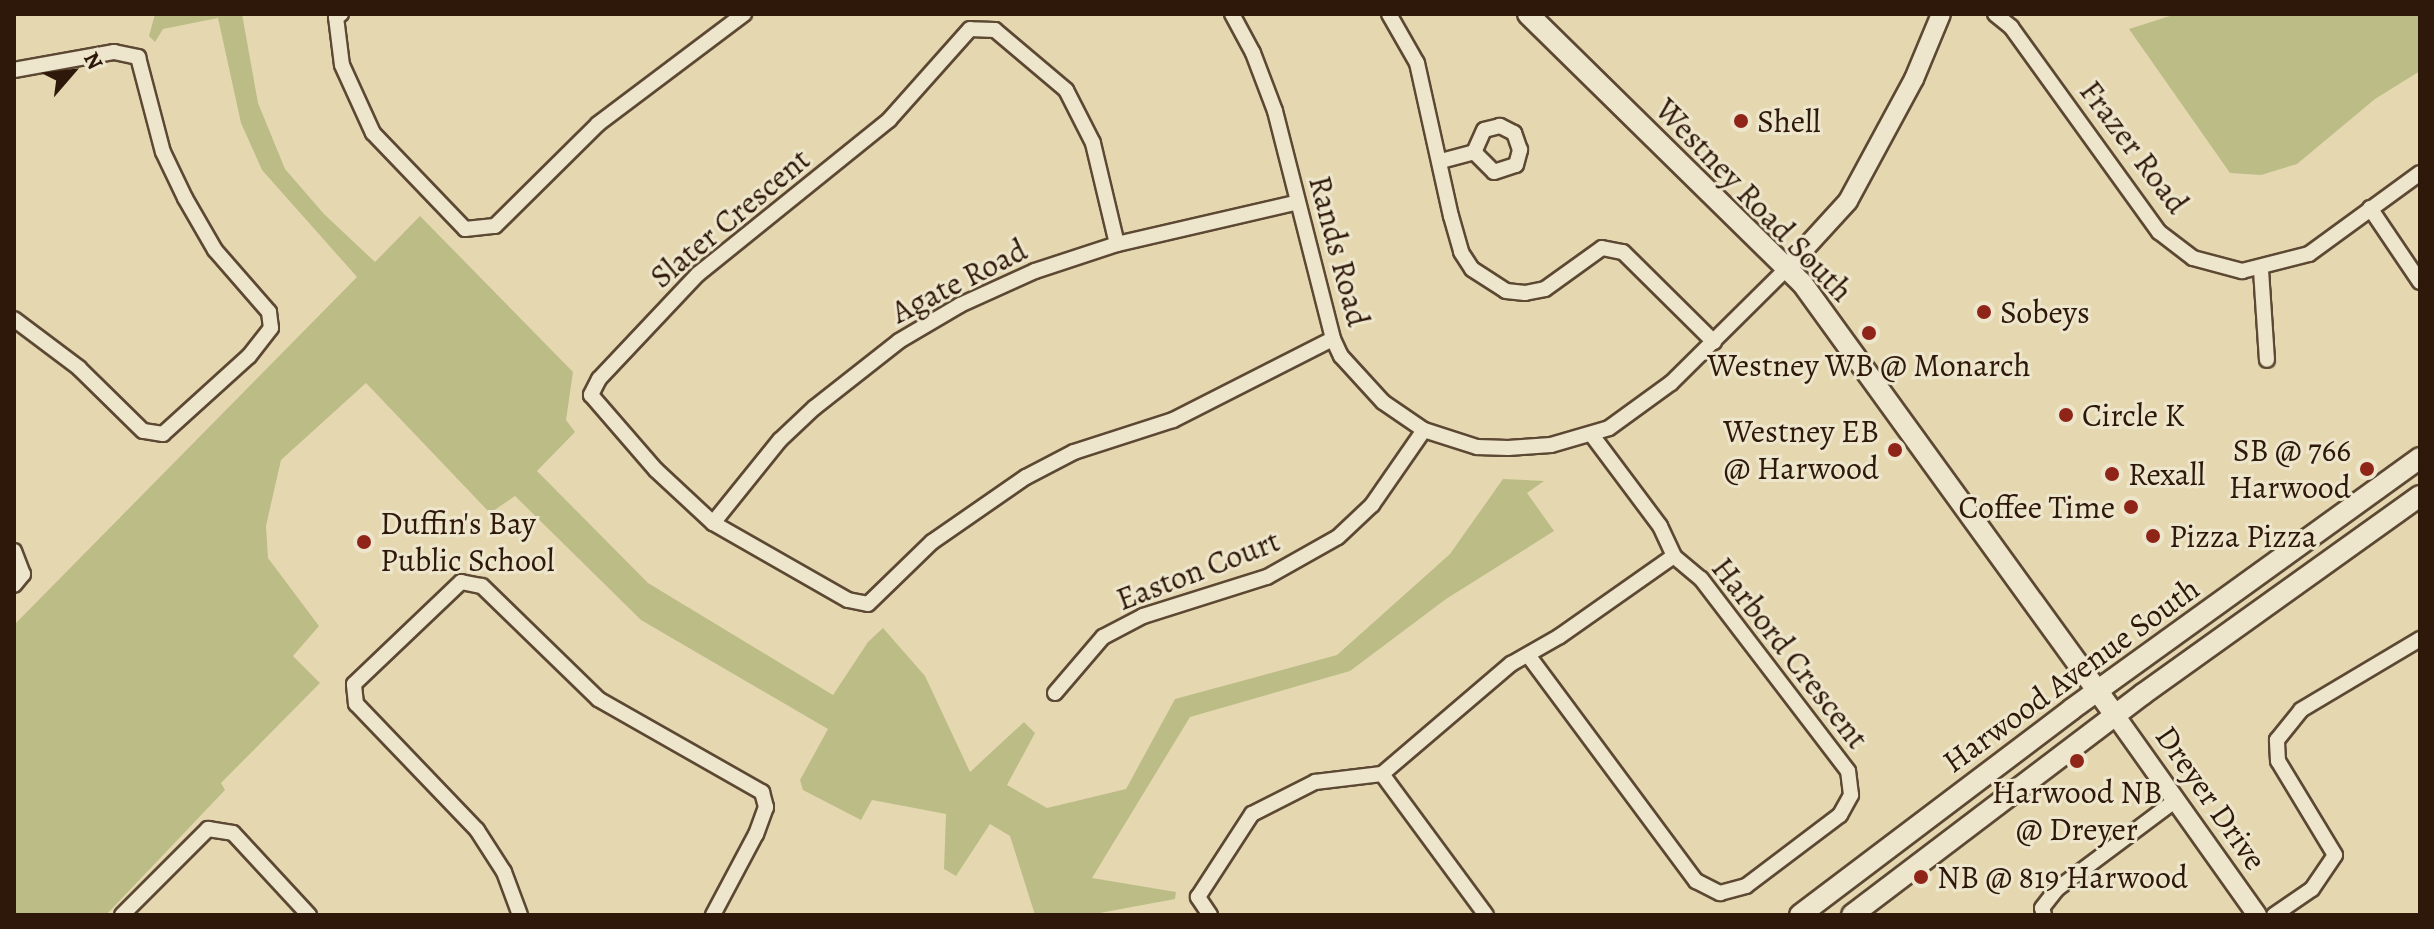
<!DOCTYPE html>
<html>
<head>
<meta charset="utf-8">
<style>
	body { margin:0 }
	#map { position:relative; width:2434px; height:929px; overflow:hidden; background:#e5d8b1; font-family:Alegreya,serif }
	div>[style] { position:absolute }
	.green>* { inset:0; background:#bcbc87 }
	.roads { filter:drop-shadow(2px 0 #5c4833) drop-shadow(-2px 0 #5c4833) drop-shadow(0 2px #5c4833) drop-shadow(0 -2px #5c4833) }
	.minor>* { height:14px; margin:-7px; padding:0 7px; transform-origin:7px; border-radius:7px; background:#eee6cc }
	.tertiary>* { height:18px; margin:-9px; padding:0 9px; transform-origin:9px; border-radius:9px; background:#eee6cc }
	.secondary>* { height:20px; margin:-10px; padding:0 10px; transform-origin:10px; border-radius:10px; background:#eee6cc }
	.dots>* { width:22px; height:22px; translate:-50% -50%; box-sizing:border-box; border:4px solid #eee6cc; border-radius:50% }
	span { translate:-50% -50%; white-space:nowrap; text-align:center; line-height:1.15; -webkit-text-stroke:6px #eee6cc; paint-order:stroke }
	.poi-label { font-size:32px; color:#2e1809 }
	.left { translate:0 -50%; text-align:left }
	.right { translate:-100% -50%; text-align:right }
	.street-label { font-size:32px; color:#2e1809 }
	.frame { position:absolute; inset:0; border:16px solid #2e1809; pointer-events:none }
	.north { position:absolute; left:32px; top:32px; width:80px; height:80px; -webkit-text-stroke:6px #eee6cc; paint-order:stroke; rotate:62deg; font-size:22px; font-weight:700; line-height:32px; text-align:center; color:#2e1809 }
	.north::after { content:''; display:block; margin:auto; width:28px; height:36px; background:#2e1809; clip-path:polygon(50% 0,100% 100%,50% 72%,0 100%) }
</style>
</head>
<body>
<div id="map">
	<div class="green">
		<i style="clip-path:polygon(155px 14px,242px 14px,258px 103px,285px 169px,324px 214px,375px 262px,420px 216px,573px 372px,566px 420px,575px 432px,537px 471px,648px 583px,833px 695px,868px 642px,883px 628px,925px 676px,970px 772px,1024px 722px,1035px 733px,1007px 785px,1047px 808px,1126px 789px,1175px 699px,1337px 655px,1450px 554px,1503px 479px,1544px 481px,1527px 493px,1554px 531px,1446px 599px,1350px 671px,1190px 717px,1092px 878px,1176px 892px,1175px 899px,1089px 915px,1035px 915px,1010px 836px,990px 824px,956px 876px,944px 869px,946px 814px,872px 800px,861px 820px,803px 790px,800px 780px,828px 729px,641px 620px,515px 496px,490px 513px,366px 383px,281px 460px,266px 526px,268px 558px,319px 626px,293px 656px,320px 683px,221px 783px,225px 790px,106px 915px,14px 915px,14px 625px,357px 277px,262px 170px,241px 123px,218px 18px,163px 29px,155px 42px,149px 36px)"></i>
		<i style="clip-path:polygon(2176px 14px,2420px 14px,2420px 71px,2375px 99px,2297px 164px,2261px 175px,2230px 173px,2129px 29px)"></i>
	</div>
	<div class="roads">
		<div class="minor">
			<i style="left:341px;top:14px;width:6px;rotate:149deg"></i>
			<i style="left:336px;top:17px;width:48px;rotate:82.9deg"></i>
			<i style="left:342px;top:65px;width:75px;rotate:65.5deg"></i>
			<i style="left:373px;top:133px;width:133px;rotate:46.2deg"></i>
			<i style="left:465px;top:229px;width:30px;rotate:-6deg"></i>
			<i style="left:495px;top:226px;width:145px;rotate:-44.7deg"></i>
			<i style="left:598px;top:124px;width:183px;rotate:-37deg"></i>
			<i style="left:1232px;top:14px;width:44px;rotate:61.7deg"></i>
			<i style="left:1253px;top:53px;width:62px;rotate:69.2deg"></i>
			<i style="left:1275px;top:111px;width:235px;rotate:75.7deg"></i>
			<i style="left:1333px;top:339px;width:19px;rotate:65deg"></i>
			<i style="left:1341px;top:356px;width:62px;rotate:47.6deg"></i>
			<i style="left:1383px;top:402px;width:50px;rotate:34.3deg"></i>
			<i style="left:1424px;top:430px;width:56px;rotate:17.8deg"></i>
			<i style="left:1477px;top:447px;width:31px;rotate:2deg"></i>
			<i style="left:1508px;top:448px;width:43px;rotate:-4deg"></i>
			<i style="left:1551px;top:445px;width:60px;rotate:-16.3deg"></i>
			<i style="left:1609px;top:428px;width:77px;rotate:-36deg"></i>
			<i style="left:1671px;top:383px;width:162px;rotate:-44.7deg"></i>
			<i style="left:1389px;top:14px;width:56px;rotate:60.3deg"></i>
			<i style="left:1417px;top:63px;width:157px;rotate:77.5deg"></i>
			<i style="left:1451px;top:216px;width:37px;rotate:74deg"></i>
			<i style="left:1461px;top:252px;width:20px;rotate:57deg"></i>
			<i style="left:1472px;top:269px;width:40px;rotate:32.9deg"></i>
			<i style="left:1506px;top:291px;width:19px;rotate:6deg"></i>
			<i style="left:1525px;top:293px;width:20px;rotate:-11deg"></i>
			<i style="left:1545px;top:289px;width:70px;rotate:-35.7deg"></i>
			<i style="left:1602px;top:248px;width:21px;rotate:11deg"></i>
			<i style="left:1623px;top:252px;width:128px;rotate:44.7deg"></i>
			<i style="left:1995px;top:14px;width:21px;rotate:39deg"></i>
			<i style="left:2011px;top:27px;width:253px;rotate:54.2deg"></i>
			<i style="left:2159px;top:232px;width:43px;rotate:37.4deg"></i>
			<i style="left:2193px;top:258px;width:51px;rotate:14.9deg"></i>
			<i style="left:2242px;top:271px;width:69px;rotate:-14.2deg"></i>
			<i style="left:2309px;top:254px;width:137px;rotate:-36.1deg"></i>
			<i style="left:14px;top:70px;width:102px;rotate:-10.2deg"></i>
			<i style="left:114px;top:52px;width:25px;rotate:12deg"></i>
			<i style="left:138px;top:57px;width:98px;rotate:75.3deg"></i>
			<i style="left:163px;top:152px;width:51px;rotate:64.4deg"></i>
			<i style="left:185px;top:198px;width:60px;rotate:60deg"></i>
			<i style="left:215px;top:250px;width:82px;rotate:48.9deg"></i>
			<i style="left:269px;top:312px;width:16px;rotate:83deg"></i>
			<i style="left:271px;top:328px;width:36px;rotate:128deg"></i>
			<i style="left:249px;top:356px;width:116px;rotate:137.8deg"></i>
			<i style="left:163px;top:434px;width:20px;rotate:-171deg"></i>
			<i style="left:143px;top:431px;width:90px;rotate:-135.5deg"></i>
			<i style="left:79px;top:368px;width:81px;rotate:-143deg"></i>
			<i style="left:1441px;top:161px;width:34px;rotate:-15deg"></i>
			<i style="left:1474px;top:152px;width:28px;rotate:45deg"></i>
			<i style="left:1494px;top:172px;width:23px;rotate:-18deg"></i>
			<i style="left:1516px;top:165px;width:16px;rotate:-75deg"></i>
			<i style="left:1520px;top:150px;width:18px;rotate:-109deg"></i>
			<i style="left:1514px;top:133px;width:16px;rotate:-153deg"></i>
			<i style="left:1500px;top:126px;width:16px;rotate:166deg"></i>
			<i style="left:1484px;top:130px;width:24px;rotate:114deg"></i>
			<i style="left:2370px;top:208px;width:89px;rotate:56deg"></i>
			<i style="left:1117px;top:244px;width:104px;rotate:-103.4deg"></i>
			<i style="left:1093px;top:143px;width:59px;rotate:-117deg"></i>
			<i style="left:1066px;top:90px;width:93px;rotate:-139.8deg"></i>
			<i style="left:995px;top:30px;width:25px;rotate:-178deg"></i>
			<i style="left:970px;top:29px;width:122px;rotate:131.7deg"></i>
			<i style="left:889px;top:120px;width:245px;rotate:141.1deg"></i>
			<i style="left:698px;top:274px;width:144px;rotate:133.3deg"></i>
			<i style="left:599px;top:379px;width:18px;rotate:117deg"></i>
			<i style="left:591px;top:395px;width:99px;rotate:49.1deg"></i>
			<i style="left:656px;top:470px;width:78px;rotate:42.9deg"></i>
			<i style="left:713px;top:523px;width:155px;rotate:29.7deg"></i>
			<i style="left:848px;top:600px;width:20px;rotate:11deg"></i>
			<i style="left:868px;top:604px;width:89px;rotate:-44.1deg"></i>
			<i style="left:932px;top:542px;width:114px;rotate:-34.7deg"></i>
			<i style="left:1026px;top:477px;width:54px;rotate:-27.5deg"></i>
			<i style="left:1074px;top:452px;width:104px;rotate:-17.9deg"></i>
			<i style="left:1173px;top:420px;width:179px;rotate:-26.9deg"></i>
			<i style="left:2261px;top:270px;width:90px;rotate:86.2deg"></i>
			<i style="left:713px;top:523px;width:107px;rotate:-51.1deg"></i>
			<i style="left:780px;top:440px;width:47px;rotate:-43.3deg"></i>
			<i style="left:814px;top:408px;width:108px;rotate:-38.2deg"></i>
			<i style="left:899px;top:341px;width:71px;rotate:-30.5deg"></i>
			<i style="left:960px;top:305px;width:82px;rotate:-24.4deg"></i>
			<i style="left:1035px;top:271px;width:86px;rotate:-18.2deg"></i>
			<i style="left:1117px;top:244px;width:183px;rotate:-13deg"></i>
			<i style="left:14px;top:551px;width:25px;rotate:69deg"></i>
			<i style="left:23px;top:574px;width:14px;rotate:129deg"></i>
			<i style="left:1528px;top:655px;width:282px;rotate:53.4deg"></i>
			<i style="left:1696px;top:881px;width:27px;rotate:27deg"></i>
			<i style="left:1720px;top:893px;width:27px;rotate:-15deg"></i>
			<i style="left:1746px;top:886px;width:118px;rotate:-37.1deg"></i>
			<i style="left:1840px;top:815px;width:23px;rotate:-61deg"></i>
			<i style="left:1851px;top:795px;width:24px;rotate:-97deg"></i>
			<i style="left:1848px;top:771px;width:242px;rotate:-127.4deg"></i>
			<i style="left:1701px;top:579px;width:35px;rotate:-140deg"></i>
			<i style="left:1674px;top:556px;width:33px;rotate:-115deg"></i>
			<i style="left:1660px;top:526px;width:114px;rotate:-126.8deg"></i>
			<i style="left:1055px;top:693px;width:74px;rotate:-49.4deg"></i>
			<i style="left:1103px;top:637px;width:45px;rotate:-27.7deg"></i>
			<i style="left:1143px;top:616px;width:130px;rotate:-17.5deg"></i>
			<i style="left:1267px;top:577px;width:81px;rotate:-29.4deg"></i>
			<i style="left:1338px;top:537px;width:47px;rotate:-43.3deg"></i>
			<i style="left:1372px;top:505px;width:91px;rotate:-55.3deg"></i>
			<i style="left:1382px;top:774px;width:175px;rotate:53.6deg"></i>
			<i style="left:122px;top:915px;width:122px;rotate:-45deg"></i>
			<i style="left:208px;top:829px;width:25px;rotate:9deg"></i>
			<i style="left:233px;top:833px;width:112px;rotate:47.2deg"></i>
			<i style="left:520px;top:915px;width:46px;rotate:-110.4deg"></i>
			<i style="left:504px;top:872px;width:50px;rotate:-122.7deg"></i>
			<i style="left:477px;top:830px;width:175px;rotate:-133.8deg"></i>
			<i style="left:356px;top:704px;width:20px;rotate:-96deg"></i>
			<i style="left:354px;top:684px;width:148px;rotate:-43.6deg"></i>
			<i style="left:461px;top:582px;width:21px;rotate:11deg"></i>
			<i style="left:482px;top:586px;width:162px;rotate:44.2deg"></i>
			<i style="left:598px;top:699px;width:189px;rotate:29.6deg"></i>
			<i style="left:762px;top:792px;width:16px;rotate:75deg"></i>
			<i style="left:766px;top:807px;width:29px;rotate:110deg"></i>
			<i style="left:756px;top:834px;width:92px;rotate:118deg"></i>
			<i style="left:1210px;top:915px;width:22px;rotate:-124deg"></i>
			<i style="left:1198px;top:897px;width:99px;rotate:-57deg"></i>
			<i style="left:1252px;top:814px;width:71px;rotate:-26.9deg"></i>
			<i style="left:1315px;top:782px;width:67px;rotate:-6.8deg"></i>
			<i style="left:1382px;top:774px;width:170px;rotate:-40.5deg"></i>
			<i style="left:1511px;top:664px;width:56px;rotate:-29.7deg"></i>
			<i style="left:1560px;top:636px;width:139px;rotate:-35.1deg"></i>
			<i style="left:2044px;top:915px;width:7px;rotate:-106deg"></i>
			<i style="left:2042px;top:908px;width:24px;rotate:-52deg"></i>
			<i style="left:2057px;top:889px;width:149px;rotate:-36.8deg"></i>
			<i style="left:2274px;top:915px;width:46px;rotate:-34.4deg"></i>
			<i style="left:2312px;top:889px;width:41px;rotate:-55.9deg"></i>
			<i style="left:2335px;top:855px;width:110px;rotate:-121.2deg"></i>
			<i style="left:2278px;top:761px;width:21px;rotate:-93deg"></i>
			<i style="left:2277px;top:740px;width:38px;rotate:-51deg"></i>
			<i style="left:2301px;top:710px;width:139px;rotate:-30.8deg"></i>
		</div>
		<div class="tertiary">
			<i style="left:1786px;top:269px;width:92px;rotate:-47.6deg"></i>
			<i style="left:1848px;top:201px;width:139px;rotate:-61.6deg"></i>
			<i style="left:1914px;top:79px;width:70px;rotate:-67.4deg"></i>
			<i style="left:2115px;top:715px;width:245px;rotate:54.6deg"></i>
		</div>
		<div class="secondary">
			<i style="left:1528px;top:14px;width:384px;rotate:44.5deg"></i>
			<i style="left:1802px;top:283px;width:533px;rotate:54.08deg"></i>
			<i style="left:1800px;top:915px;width:341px;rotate:-37.1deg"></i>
			<i style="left:2072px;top:709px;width:429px;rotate:-35.8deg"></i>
			<i style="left:1852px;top:915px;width:365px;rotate:-37.2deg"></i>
			<i style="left:2143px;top:694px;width:340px;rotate:-35.6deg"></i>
		</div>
	</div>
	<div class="dots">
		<i style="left:1741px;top:121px;background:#8f2418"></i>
		<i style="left:1984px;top:312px;background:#8f2418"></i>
		<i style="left:1869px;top:333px;background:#8f2418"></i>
		<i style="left:2066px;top:415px;background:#8f2418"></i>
		<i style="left:1895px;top:450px;background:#8f2418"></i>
		<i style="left:2367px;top:469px;background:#8f2418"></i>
		<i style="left:2112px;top:474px;background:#8f2418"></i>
		<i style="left:2131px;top:507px;background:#8f2418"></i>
		<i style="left:2153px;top:536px;background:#8f2418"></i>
		<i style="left:364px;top:542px;background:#8f2418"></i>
		<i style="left:2077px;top:761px;background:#8f2418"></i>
		<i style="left:1921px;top:877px;background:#8f2418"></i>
	</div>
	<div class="poi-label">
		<span class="left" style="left:1757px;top:121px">Shell</span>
		<span class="left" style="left:2000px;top:312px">Sobeys</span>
		<span style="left:1869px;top:365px">Westney WB @ Monarch</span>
		<span class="left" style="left:2082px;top:415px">Circle K</span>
		<span class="right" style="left:1879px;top:450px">Westney EB<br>@ Harwood</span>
		<span class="right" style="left:2351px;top:469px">SB @ 766<br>Harwood</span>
		<span class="left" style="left:2128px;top:474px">Rexall</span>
		<span class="right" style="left:2115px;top:507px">Coffee Time</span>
		<span class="left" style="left:380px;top:542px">Duffin's Bay<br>Public School</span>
		<span class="left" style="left:2169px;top:536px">Pizza Pizza</span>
		<span style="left:2077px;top:811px">Harwood NB<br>@ Dreyer</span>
		<span class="left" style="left:1937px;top:877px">NB @ 819 Harwood</span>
	</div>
	<div class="street-label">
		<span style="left:2134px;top:147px;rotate:53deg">Frazer Road</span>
		<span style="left:1754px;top:200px;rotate:46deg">Westney Road South</span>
		<span style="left:730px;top:218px;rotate:-40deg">Slater Crescent</span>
		<span style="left:1339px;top:251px;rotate:75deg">Rands Road</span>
		<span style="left:959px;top:281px;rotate:-27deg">Agate Road</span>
		<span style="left:1198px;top:570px;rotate:-21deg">Easton Court</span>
		<span style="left:1790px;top:653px;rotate:52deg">Harbord Crescent</span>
		<span style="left:2071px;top:675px;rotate:-36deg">Harwood Avenue South</span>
		<span style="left:2211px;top:798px;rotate:55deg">Dreyer Drive</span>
	</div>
	<div class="frame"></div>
	<div class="north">N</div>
</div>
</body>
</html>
